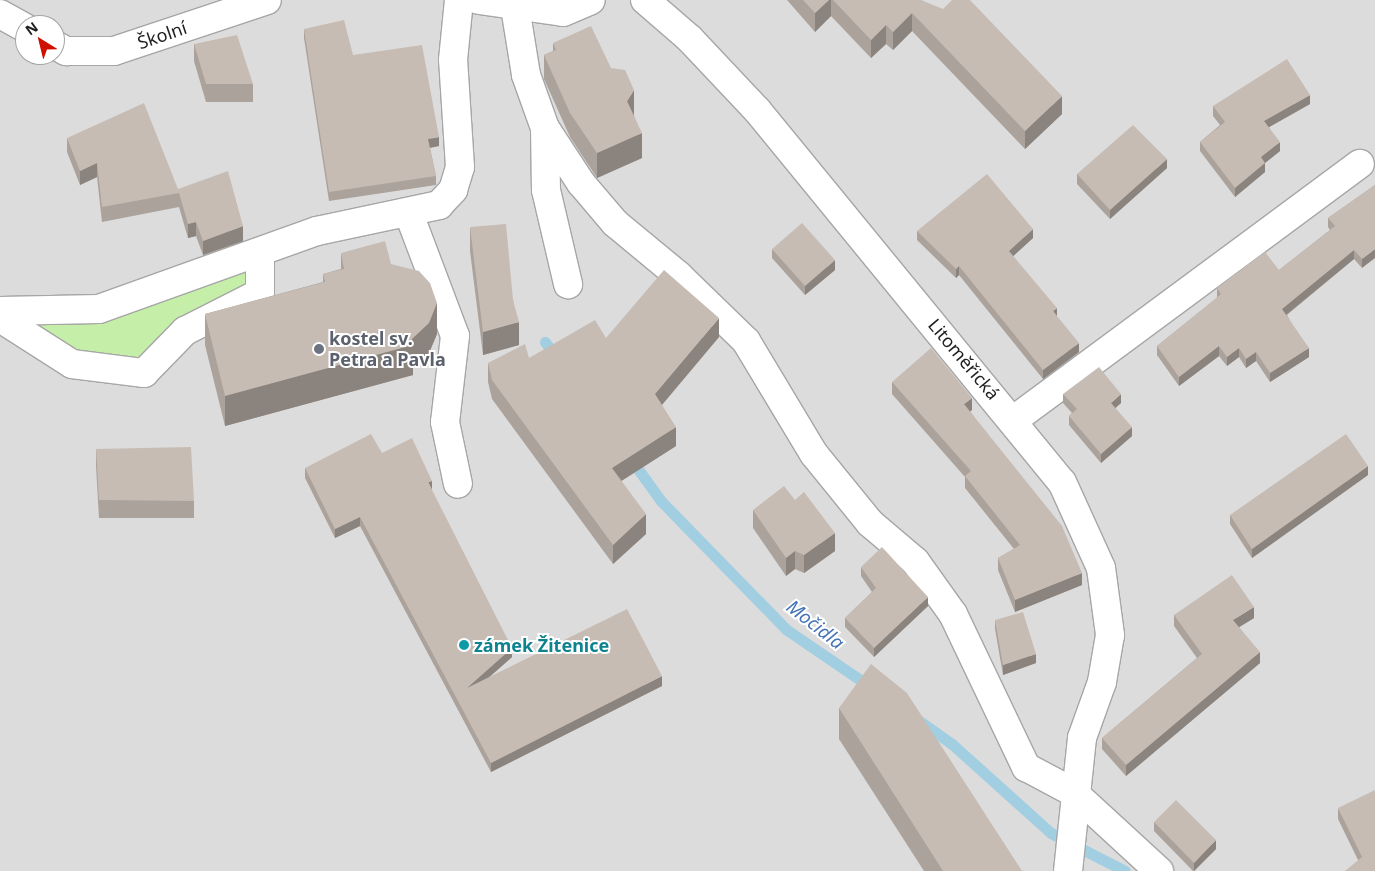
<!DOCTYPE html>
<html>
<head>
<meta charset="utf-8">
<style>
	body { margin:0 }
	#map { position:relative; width:1375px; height:871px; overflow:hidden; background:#f1eee5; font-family:"Noto Sans",sans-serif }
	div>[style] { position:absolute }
	.residential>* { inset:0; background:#dddcdc }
	.grass>* { inset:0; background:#c5eea8 }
	.stream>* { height:11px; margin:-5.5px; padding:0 5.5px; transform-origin:5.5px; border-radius:5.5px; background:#a2cee1 }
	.roads { filter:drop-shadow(1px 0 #a6a6a6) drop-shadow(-1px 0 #a6a6a6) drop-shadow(0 1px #a6a6a6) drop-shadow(0 -1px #a6a6a6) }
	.minor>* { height:28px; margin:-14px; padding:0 14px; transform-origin:14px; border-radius:14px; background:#fff }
	.wall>* { inset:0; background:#aaa29b }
	.shaded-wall>* { inset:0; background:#8b847e }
	.building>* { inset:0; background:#c6bcb4 }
	.dots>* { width:14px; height:14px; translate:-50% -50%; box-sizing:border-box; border:2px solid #fff; border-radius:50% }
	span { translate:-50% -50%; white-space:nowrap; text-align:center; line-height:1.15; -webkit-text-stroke:4px #fff; paint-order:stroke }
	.street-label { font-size:18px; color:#1f1f1f }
	.worship-label { font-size:18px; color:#5b616d; font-weight:700 }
	.left { translate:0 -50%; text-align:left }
	.culture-label { font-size:18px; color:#0d838f; font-weight:700 }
	.water-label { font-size:19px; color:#4575b6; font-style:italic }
	.north { position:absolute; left:15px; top:15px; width:50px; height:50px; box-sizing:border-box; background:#fff; border:1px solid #a5a5a5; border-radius:50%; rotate:324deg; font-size:14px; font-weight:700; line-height:20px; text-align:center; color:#1f1f1f }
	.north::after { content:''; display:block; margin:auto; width:18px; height:22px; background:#cf0f00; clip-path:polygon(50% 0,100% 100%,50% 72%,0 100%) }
</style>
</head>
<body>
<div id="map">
	<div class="residential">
		<i style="clip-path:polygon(evenodd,0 0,1375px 0,1375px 871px,0 871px,0 0,25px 25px,55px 25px,55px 55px,25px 55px,25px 25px)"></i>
	</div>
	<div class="grass">
		<i style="clip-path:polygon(260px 255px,260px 293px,144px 373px,72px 364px,0 318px,99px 309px)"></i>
	</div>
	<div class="stream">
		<i style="left:545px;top:342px;width:20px;rotate:53deg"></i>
		<i style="left:630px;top:458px;width:53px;rotate:54.2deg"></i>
		<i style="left:661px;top:501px;width:180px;rotate:45.7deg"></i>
		<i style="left:787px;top:630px;width:103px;rotate:34.3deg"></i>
		<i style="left:918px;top:720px;width:42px;rotate:35.2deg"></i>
		<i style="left:952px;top:744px;width:133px;rotate:42deg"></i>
		<i style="left:1051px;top:833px;width:83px;rotate:27.2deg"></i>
	</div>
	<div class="roads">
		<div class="minor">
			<i style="left:479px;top:0;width:85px;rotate:8.1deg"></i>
			<i style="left:563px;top:12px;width:30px;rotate:-23deg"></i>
			<i style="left:645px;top:0;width:60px;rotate:40.9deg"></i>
			<i style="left:690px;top:39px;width:98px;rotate:46.7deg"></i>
			<i style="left:757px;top:110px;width:481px;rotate:50.7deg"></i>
			<i style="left:1062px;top:482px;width:94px;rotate:65.6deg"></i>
			<i style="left:1101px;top:568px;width:68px;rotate:82.3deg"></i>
			<i style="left:1110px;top:635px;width:48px;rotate:99.7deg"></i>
			<i style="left:1102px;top:682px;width:59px;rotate:109.7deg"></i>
			<i style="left:1082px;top:738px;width:134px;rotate:96deg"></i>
			<i style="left:515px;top:7px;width:69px;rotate:80.8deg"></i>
			<i style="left:526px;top:75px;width:56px;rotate:70.3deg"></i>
			<i style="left:545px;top:128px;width:66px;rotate:56.8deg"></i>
			<i style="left:581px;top:183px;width:52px;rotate:49.6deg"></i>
			<i style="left:615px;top:223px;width:83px;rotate:39.6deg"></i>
			<i style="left:679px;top:276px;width:93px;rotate:44.1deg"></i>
			<i style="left:746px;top:341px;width:132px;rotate:59deg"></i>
			<i style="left:814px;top:454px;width:89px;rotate:50.9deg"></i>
			<i style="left:870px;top:523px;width:59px;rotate:40.2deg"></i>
			<i style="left:915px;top:561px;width:65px;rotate:54.4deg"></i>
			<i style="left:953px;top:614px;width:170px;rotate:64.5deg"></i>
			<i style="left:1026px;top:767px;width:53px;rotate:28deg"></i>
			<i style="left:1073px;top:792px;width:117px;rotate:42.6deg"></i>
			<i style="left:0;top:14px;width:29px;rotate:29deg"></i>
			<i style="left:55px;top:45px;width:13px;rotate:29deg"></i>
			<i style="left:66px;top:51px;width:48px"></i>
			<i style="left:114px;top:51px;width:161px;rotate:-18.4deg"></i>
			<i style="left:545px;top:128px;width:62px;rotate:89.1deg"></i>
			<i style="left:546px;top:190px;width:97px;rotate:76.8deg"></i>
			<i style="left:409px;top:214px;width:130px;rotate:69.3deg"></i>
			<i style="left:455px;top:336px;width:87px;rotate:96.6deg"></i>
			<i style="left:445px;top:422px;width:63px;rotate:78.2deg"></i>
			<i style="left:0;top:311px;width:99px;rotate:-1.2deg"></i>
			<i style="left:99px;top:309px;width:232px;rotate:-19.7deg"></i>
			<i style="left:317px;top:231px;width:125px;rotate:-12deg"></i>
			<i style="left:439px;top:205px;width:21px;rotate:-47deg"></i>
			<i style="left:453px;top:190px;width:24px;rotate:-73deg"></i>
			<i style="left:460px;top:167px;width:107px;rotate:-93.7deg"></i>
			<i style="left:453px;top:60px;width:60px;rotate:-84.3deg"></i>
			<i style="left:0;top:318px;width:85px;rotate:32.6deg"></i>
			<i style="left:72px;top:364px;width:73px;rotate:7.1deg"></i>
			<i style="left:144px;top:373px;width:59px;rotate:-45.7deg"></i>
			<i style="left:185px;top:331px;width:84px;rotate:-26.9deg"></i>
			<i style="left:260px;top:293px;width:38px;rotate:-90deg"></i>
			<i style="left:1015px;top:419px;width:429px;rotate:-36.5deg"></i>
		</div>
	</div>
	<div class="wall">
		<i style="clip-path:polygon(787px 0,921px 0,1062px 114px,1025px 149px,912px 31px,893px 50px,886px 44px,871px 58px,831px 16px,815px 32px)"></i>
		<i style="clip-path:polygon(304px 29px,353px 55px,439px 146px,430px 148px,436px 176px,436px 185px,329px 201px,304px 38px)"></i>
		<i style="clip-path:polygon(553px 43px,634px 114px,634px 115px,642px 158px,597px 178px,570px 137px,544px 79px,544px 55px,553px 51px)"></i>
		<i style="clip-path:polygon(194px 44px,253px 84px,253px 102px,206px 102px,194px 61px)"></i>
		<i style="clip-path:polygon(1310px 104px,1269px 127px,1280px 151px,1265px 163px,1265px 172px,1235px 197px,1200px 151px,1200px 142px,1220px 125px,1213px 116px,1213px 106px)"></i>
		<i style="clip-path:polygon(67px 138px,178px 189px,243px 241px,203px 255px,196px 236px,188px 238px,179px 207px,102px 222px,97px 177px,80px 185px,67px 152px)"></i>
		<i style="clip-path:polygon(1167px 168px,1110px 219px,1077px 184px,1077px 174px)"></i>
		<i style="clip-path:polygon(1375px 185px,1362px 268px,1354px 259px,1287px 315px,1309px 357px,1270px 382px,1256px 361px,1246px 368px,1239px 357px,1227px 366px,1219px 356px,1179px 386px,1157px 355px,1157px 346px,1217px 298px,1217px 288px,1279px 270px,1330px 230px,1328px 227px,1328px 218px)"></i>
		<i style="clip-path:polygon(470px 227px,513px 300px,519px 345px,483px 355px,470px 251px)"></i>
		<i style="clip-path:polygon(917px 231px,1033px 238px,1013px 256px,1057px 317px,1079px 352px,1043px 379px,959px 275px,956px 278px,917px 240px)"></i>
		<i style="clip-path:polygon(772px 249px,835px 270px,805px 295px,772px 258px)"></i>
		<i style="clip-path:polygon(341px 253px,391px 264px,437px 334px,429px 353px,413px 368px,413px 375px,225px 426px,205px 345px,205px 314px,323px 282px,323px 274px,341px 269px)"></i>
		<i style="clip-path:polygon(719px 337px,662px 405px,676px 446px,621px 481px,646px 534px,613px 564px,492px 399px,488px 382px,488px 363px,529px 358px,606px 338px)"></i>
		<i style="clip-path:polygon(892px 382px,972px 410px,970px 411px,1082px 585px,1015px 612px,998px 570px,998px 558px,1014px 549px,965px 488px,965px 477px,892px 394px)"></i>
		<i style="clip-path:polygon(1063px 394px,1121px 403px,1115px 408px,1132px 436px,1101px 463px,1069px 425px,1069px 416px,1072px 413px,1063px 403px)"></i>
		<i style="clip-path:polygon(96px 449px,194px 501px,194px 518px,99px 518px,96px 466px)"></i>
		<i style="clip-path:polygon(382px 453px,431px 490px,512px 657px,489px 677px,662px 686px,491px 772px,360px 526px,335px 538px,305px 478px,305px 468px)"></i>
		<i style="clip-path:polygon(1368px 475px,1252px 558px,1230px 524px,1230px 515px)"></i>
		<i style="clip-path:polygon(753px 510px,835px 551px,804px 573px,795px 569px,786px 576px,753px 528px)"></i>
		<i style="clip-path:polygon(861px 567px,928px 606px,874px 657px,845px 627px,845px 618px,872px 592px,861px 576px)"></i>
		<i style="clip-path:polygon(1174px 615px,1254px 618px,1239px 627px,1260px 663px,1126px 776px,1102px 749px,1102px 738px,1197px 658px,1174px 626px)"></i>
		<i style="clip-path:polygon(995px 620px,1036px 663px,1003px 675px,995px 629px)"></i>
		<i style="clip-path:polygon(839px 708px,1022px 871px,924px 871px,839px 739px)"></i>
		<i style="clip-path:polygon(1338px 808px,1375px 871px,1358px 860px,1338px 819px)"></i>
		<i style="clip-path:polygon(1154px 822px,1216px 849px,1194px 871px,1193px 871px,1154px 831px)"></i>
	</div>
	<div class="shaded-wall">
		<i style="clip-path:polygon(829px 0,831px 0,831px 16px,815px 32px,815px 13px)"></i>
		<i style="clip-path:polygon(912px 13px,912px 31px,893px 50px,893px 32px)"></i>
		<i style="clip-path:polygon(886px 25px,886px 44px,871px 58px,871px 40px)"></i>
		<i style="clip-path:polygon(634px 90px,634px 114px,627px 125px,627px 101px)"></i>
		<i style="clip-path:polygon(1310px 95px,1310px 104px,1264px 130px,1264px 121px)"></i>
		<i style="clip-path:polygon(1062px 96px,1062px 114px,1025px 149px,1025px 131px)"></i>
		<i style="clip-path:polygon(642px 133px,642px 158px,597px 178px,597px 153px)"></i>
		<i style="clip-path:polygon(439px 137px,439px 146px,428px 148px,428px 139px)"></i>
		<i style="clip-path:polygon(1280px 142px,1280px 151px,1265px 163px,1265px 172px,1235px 197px,1235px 188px,1261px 157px)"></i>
		<i style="clip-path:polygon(1167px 159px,1167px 168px,1110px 219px,1110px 210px)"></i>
		<i style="clip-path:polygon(97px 163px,97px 177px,80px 185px,80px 171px)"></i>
		<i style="clip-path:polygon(196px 222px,196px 236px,188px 238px,188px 224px)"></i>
		<i style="clip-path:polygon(243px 226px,243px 241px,203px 255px,203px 241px)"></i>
		<i style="clip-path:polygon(1033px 229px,1033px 238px,1009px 260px,1009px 251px)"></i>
		<i style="clip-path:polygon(1375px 249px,1375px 258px,1362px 268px,1362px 259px)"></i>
		<i style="clip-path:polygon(1354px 250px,1354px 259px,1282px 318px,1282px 309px)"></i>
		<i style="clip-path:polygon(835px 260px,835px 270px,805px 295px,805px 286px)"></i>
		<i style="clip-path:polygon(959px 266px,959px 275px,956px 278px,956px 269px)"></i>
		<i style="clip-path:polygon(437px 303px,437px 334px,429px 353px,413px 368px,413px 375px,225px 426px,225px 396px)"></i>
		<i style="clip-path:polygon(1057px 308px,1057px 317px,1053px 311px)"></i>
		<i style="clip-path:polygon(719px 318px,719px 337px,655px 413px,655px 394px)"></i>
		<i style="clip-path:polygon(519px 322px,519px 345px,483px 355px,483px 332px)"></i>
		<i style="clip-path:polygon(1079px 343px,1079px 352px,1043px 379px,1043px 370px)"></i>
		<i style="clip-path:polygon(1219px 346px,1219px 356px,1179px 386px,1179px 377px)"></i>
		<i style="clip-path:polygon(1239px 348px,1239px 357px,1227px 366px,1227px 357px)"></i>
		<i style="clip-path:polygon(1309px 348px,1309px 357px,1270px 382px,1270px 373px)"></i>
		<i style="clip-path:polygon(1256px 352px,1256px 361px,1246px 368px,1246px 359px)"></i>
		<i style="clip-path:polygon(1121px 394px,1121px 403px,1111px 412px,1111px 403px)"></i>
		<i style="clip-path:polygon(972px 398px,972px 410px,964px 416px,964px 404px)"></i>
		<i style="clip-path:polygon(676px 427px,676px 446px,612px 487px,612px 468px)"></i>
		<i style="clip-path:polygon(1132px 427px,1132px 436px,1101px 463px,1101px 454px)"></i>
		<i style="clip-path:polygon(1368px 466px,1368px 475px,1252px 558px,1252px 549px)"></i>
		<i style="clip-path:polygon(432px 481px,432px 490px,428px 482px)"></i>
		<i style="clip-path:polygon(646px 514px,646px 534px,613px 564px,613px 545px)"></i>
		<i style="clip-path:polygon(360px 517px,360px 526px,335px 538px,335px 529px)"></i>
		<i style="clip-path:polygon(835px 533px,835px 551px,804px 573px,804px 555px)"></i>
		<i style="clip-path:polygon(795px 551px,795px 569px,786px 576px,786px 558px)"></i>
		<i style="clip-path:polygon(1082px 573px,1082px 585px,1015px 612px,1015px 600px)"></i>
		<i style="clip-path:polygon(928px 597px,928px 606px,874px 657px,874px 648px)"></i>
		<i style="clip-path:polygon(1254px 607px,1254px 618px,1233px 631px,1233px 620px)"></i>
		<i style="clip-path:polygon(512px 648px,512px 657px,467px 697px,467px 688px)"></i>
		<i style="clip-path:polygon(1260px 652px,1260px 663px,1126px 776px,1126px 765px)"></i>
		<i style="clip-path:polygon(1036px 654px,1036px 663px,1003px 675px,1003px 665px)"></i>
		<i style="clip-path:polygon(662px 676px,662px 686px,491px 772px,491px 763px)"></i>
		<i style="clip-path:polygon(1216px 840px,1216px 849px,1194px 871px,1194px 863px)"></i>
	</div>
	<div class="building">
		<i style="clip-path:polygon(803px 0,829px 0,815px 13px)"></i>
		<i style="clip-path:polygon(833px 0,921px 0,943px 9px,952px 0,970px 0,1062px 96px,1025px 131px,912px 13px,893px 32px,886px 25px,871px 40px)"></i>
		<i style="clip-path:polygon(344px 20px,353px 55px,422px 45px,439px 137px,428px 139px,436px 176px,329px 192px,304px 29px)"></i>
		<i style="clip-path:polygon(591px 26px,611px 68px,625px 70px,634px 90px,627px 101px,642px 133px,597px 153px,570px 113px,544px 55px,556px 50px,553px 43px)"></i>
		<i style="clip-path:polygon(237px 35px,253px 84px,206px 84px,194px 44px)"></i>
		<i style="clip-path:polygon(1287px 59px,1310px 95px,1264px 121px,1280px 142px,1261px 157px,1265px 163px,1235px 188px,1200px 142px,1225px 122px,1213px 106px)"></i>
		<i style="clip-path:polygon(144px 103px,178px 189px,228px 171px,243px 226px,203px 241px,196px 222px,188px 224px,179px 193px,102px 207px,97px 163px,80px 171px,67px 138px)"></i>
		<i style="clip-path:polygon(1133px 125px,1167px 159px,1110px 210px,1077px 174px)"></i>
		<i style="clip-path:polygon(987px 174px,1033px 229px,1009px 251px,1057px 308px,1053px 311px,1079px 343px,1043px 370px,959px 266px,956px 269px,917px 231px)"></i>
		<i style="clip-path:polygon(1375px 185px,1375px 249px,1362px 259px,1354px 250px,1282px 309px,1309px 348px,1270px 373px,1256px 352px,1246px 359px,1239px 348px,1227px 357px,1219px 346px,1179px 377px,1157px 346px,1221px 294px,1217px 288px,1265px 252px,1279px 270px,1335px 226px,1328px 218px)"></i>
		<i style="clip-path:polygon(802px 223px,835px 260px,805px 286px,772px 249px)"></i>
		<i style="clip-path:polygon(506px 224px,513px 300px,519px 322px,483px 332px,470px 227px)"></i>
		<i style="clip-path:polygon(385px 241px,391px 264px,419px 271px,430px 283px,437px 303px,429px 323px,412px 339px,413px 345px,225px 396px,205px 314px,325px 282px,323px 274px,344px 269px,341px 253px)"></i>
		<i style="clip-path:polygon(664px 270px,719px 318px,655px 394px,676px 427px,612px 468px,646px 514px,613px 545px,492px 380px,488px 363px,525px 344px,529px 358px,595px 320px,606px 338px)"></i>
		<i style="clip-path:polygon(931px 348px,972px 398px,964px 404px,1062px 526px,1082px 573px,1015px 600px,998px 558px,1020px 545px,965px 476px,971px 471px,892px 382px)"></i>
		<i style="clip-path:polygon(1099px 367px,1121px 394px,1111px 403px,1132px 427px,1101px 454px,1069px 416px,1077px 409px,1063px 394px)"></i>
		<i style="clip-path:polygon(371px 434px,382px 453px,412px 438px,432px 481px,428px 482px,512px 648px,467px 688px,627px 609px,662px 676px,491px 763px,360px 517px,335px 529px,305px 468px)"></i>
		<i style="clip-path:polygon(1346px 434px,1368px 466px,1252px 549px,1230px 515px)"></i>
		<i style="clip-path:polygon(191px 447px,194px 501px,99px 500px,96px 449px)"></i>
		<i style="clip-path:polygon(784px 486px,795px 500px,804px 492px,835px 533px,804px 555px,795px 551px,786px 558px,753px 510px)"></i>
		<i style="clip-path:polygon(882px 547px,928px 597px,874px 648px,845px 618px,876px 588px,861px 567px)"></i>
		<i style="clip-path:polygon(1232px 575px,1254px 607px,1233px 620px,1260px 652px,1126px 765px,1102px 738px,1202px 654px,1174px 615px)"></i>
		<i style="clip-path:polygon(1023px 612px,1036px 654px,1003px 665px,995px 620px)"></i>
		<i style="clip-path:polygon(871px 664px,907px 693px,1022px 871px,943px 871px,839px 708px)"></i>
		<i style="clip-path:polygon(1375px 790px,1375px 871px,1345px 871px,1362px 857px,1338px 808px)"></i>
		<i style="clip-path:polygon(1176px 800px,1216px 840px,1194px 863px,1154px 822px)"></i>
	</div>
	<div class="dots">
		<i style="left:319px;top:349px;background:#6b7280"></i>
		<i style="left:464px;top:645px;background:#0f9aa8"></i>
	</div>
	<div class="street-label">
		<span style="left:162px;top:35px;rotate:-19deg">Školní</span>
		<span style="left:964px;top:359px;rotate:50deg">Litoměřická</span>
	</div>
	<div class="worship-label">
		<span class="left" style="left:329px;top:349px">kostel sv.<br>Petra a Pavla</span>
	</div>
	<div class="culture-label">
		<span class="left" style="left:474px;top:645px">zámek Žitenice</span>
	</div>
	<div class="water-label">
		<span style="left:815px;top:625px;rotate:38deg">Močidla</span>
	</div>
	<div class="north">N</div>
</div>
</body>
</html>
